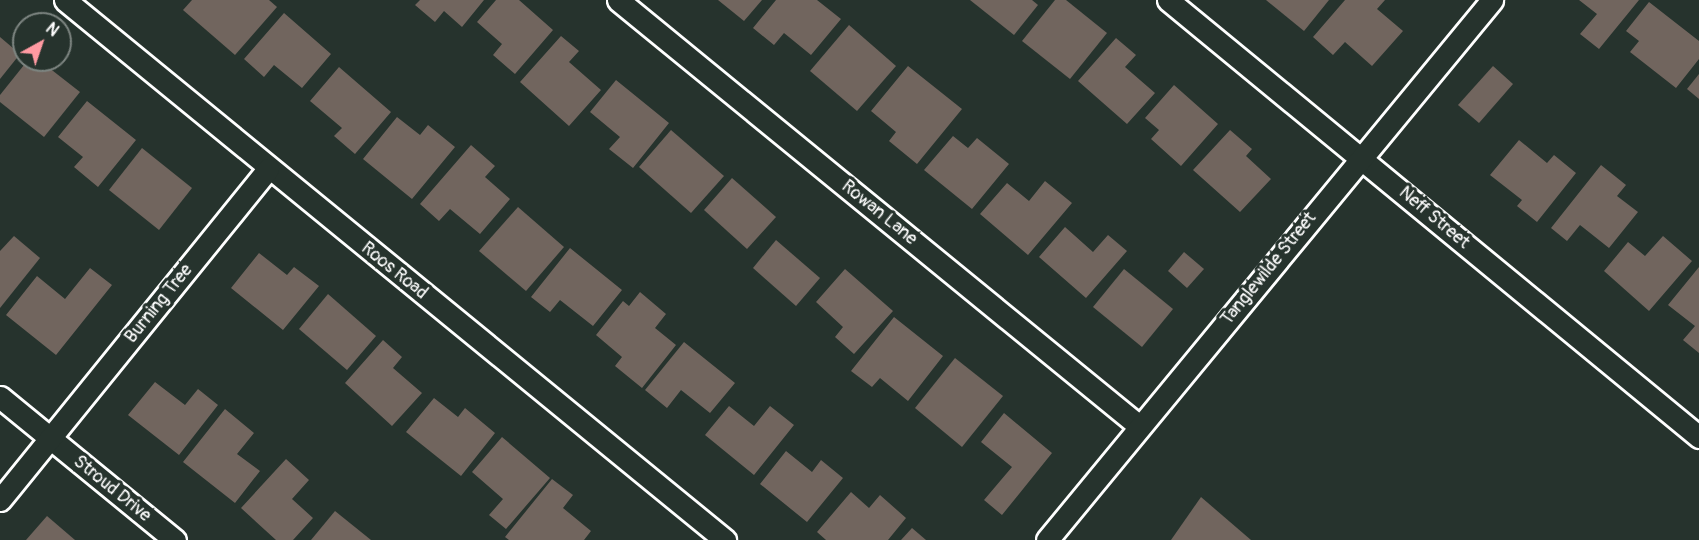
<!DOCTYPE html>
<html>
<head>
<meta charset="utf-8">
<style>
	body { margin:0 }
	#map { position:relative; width:1699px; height:540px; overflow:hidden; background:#26332d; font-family:Pangolin,sans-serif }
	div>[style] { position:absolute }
	.building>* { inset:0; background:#71655e }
	.roads { filter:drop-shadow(2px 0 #fff) drop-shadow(-2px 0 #fff) drop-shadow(0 2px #fff) drop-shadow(0 -2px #fff) }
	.minor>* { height:21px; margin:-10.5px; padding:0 10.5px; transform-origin:10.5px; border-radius:10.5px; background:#26332d }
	span { translate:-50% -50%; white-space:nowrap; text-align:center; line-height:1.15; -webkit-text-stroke:6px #26332d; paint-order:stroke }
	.street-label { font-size:18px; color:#fff }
	.north { position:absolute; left:12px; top:12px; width:60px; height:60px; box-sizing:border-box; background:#26332d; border:2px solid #7d8581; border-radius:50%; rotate:40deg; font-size:16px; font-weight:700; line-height:24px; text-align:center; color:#fff }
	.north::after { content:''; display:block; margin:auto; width:21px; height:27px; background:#ff9aa2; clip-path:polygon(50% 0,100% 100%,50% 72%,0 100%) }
</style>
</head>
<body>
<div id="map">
	<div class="building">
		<i style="clip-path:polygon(192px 0,269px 0,277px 7px,235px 55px,183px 10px)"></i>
		<i style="clip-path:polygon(420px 0,484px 0,462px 27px,444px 11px,435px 22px,415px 5px)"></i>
		<i style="clip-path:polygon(496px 0,519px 0,553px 30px,515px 74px,493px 55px,502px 44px,477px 22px)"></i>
		<i style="clip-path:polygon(718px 0,762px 0,744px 21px)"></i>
		<i style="clip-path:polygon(776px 0,817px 0,841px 19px,811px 55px,784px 33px,774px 45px,753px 28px)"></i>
		<i style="clip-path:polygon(970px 0,1032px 0,1038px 5px,1014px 35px)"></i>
		<i style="clip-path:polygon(1055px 0,1066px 0,1107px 33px,1070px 79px,1022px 41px)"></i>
		<i style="clip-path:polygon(1266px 0,1329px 0,1304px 31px)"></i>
		<i style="clip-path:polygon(1345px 0,1385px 0,1377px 9px,1403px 31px,1372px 66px,1345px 42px,1333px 55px,1313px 37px)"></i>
		<i style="clip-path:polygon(1579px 0,1639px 0,1599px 49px,1580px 34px,1597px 14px)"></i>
		<i style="clip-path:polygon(1649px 2px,1699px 41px,1699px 59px,1676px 88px,1630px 52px,1639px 41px,1626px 31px)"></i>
		<i style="clip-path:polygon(284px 13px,331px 54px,302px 88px,274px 65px,264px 77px,244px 59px)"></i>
		<i style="clip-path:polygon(849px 25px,896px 66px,857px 111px,810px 71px)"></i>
		<i style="clip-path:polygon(561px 36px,579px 51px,569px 62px,601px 90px,569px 126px,520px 82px)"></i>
		<i style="clip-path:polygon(0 37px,20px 54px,0 79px)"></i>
		<i style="clip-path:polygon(1116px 38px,1136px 55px,1125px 67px,1155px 93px,1127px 124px,1078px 81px)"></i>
		<i style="clip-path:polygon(28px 60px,39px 60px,80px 92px,44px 137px,0 102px,0 95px)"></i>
		<i style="clip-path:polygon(908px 66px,962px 109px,917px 164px,889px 141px,896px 132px,871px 111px)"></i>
		<i style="clip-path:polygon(1493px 66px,1513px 84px,1479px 123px,1458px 105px)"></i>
		<i style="clip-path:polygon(339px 67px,391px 112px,355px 154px,334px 136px,342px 128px,310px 101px)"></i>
		<i style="clip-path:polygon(1699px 74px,1699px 99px,1687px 89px)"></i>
		<i style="clip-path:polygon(616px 80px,669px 123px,633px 168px,609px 149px,620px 137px,590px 112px)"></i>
		<i style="clip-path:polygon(1174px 85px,1218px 124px,1181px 166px,1151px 139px,1159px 130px,1145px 118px)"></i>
		<i style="clip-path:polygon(87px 101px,136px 140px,98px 187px,74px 167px,83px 157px,58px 137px)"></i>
		<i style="clip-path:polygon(397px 117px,420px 135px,428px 125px,455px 147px,412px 199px,363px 159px)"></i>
		<i style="clip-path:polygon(671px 130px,724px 176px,691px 213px,639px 167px)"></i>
		<i style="clip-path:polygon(1230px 130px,1252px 149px,1246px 156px,1271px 179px,1240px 212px,1193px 170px)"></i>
		<i style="clip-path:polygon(953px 136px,968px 148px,977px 138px,1009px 164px,972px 209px,924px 170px)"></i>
		<i style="clip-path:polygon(1519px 140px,1547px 163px,1554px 155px,1576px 173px,1537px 222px,1517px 206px,1522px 200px,1490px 175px)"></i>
		<i style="clip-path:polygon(471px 145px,495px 166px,485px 177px,510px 199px,480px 234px,450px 209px,439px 221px,420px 204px)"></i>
		<i style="clip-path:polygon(142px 148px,192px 188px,159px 230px,109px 190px)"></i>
		<i style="clip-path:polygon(1601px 165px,1626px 185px,1617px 196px,1638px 212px,1609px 248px,1580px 225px,1567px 241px,1551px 228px)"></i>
		<i style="clip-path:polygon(732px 178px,776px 217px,747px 249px,704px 210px)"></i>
		<i style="clip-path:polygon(1045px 181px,1072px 203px,1028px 255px,980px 214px,1007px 183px,1029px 201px)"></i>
		<i style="clip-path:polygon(518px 207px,564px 247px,526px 291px,479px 251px)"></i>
		<i style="clip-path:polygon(1065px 227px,1093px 252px,1108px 235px,1127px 251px,1086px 298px,1039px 257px)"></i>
		<i style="clip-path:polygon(14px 236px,40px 258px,0 308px,0 251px)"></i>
		<i style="clip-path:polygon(1663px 236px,1692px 261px,1649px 311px,1604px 271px,1628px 242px,1645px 256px)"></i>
		<i style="clip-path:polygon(776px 240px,820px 278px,796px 306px,753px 268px)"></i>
		<i style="clip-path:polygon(570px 248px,622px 290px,593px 326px,560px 300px,550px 312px,531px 297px)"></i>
		<i style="clip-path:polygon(1184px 252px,1204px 269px,1187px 288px,1168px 271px)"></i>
		<i style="clip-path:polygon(259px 253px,287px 275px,294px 267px,319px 286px,283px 330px,231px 288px)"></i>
		<i style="clip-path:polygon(1699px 267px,1699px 353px,1683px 340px,1695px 326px,1668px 305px)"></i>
		<i style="clip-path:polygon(90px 268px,112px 285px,56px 355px,6px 315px,37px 276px,65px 299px)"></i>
		<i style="clip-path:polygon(845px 269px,893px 311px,854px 354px,835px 337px,843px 327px,816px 302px)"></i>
		<i style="clip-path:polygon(1124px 269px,1173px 309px,1142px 347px,1093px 307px)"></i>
		<i style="clip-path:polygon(640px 292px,666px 314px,655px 328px,676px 345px,642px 388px,615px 366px,622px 357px,596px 335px,623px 301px,629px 306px)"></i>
		<i style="clip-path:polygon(328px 294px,376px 336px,347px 370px,299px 329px)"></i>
		<i style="clip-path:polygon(894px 317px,943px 356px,908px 401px,880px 378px,872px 387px,851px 371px)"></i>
		<i style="clip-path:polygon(383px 340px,402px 357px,393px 368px,422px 393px,392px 426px,345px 383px)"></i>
		<i style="clip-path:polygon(684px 342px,735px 383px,710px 413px,681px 390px,667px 408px,645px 390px)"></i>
		<i style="clip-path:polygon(955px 358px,1003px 396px,962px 447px,915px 408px)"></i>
		<i style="clip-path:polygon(155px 382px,185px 405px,198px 389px,218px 405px,179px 455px,128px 415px)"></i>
		<i style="clip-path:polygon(434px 398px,458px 417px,465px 408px,495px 433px,461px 476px,406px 432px)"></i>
		<i style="clip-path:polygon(729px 406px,754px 426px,770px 406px,794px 425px,754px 475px,705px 435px)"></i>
		<i style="clip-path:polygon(225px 409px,254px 433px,237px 454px,260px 471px,235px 503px,183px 462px)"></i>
		<i style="clip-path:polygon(1004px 413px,1052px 453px,1002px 515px,984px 500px,1012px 467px,981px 442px)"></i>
		<i style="clip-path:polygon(502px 437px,550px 478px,506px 529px,489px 515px,503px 499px,472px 472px)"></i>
		<i style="clip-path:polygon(786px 451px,812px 472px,821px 460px,843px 478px,807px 522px,760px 484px)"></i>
		<i style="clip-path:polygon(286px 459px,309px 480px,292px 499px,313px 518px,293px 540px,276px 540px,241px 508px)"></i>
		<i style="clip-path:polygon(552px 479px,573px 495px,563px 508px,591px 531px,584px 540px,509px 540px,505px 537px)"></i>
		<i style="clip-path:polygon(851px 492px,869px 508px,880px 495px,906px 518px,888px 540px,826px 540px,817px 532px)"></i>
		<i style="clip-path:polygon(1201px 497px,1251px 540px,1171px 540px)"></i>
		<i style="clip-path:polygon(335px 511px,371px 540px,311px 540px)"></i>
		<i style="clip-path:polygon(47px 516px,75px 540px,26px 540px)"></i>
		<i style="clip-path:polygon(912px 528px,926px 540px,901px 540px)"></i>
	</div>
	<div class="roads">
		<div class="minor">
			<i style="left:65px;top:0;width:853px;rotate:39.29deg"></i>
			<i style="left:618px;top:0;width:673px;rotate:39.27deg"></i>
			<i style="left:1168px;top:0;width:688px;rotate:39.45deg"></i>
			<i style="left:0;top:397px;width:226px;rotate:39.3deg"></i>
			<i style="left:0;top:500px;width:426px;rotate:-51deg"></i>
			<i style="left:1047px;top:540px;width:700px;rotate:-50.51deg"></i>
		</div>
	</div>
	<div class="street-label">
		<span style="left:879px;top:213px;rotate:39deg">Rowan Lane</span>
		<span style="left:1434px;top:218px;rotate:40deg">Neff Street</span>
		<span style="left:1269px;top:269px;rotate:-51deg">Tanglewilde Street</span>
		<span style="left:394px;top:271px;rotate:39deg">Roos Road</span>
		<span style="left:159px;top:304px;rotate:-51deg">Burning Tree</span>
		<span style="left:112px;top:489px;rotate:39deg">Stroud Drive</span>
	</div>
	<div class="north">N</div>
</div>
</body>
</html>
